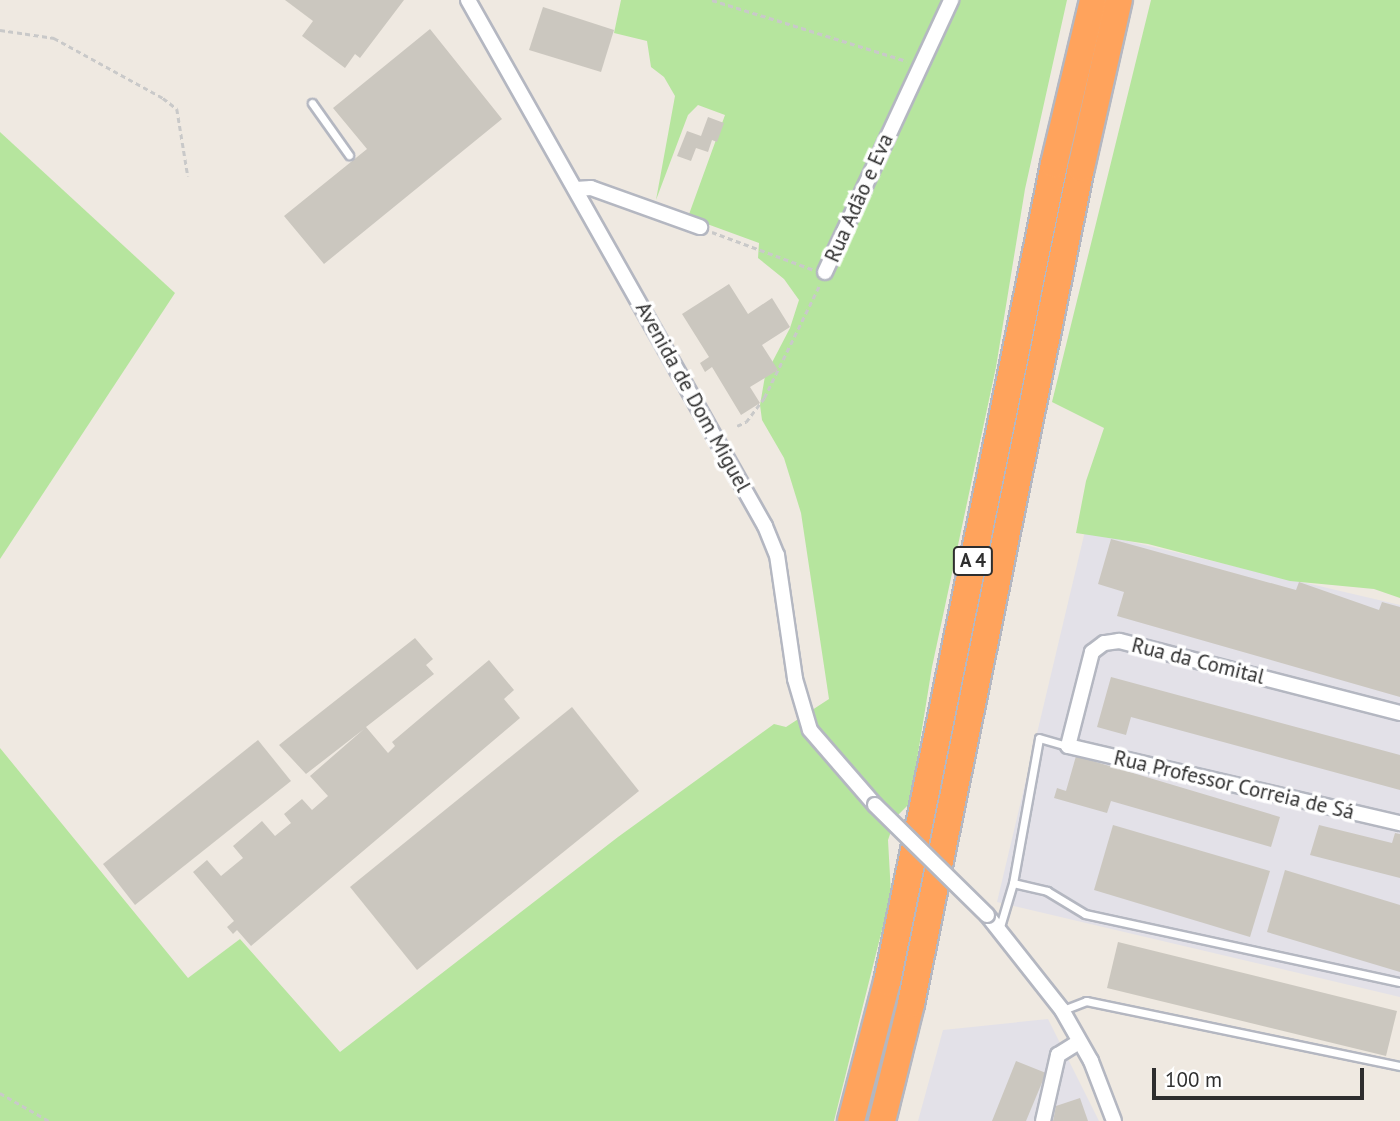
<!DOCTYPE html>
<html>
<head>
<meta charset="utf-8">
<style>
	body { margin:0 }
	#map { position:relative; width:1400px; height:1121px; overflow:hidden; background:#efe9e1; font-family:"PT Sans",sans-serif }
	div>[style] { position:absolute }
	.industrial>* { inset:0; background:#e3e1e8 }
	.green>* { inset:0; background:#b6e59e }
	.building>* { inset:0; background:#cbc7bf }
	.path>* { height:2.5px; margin-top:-1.25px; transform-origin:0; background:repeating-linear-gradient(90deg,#c9c9c9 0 5px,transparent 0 8.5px) }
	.roads { filter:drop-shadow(2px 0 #b4b7c1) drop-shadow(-2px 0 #b4b7c1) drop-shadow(0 2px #b4b7c1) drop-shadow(0 -2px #b4b7c1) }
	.service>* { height:7px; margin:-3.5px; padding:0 3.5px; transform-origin:3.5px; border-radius:3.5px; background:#fff }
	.minor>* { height:14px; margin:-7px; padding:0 7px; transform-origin:7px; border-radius:7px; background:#fff }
	.motorway>* { height:26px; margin:-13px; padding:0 13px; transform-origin:13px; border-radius:13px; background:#ffa35c }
	.bridges { filter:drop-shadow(2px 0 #b4b7c1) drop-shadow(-2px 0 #b4b7c1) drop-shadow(0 2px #b4b7c1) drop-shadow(0 -2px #b4b7c1) }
	.minor-bridge>* { height:14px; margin:-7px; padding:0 7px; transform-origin:7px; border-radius:7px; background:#fff }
	span { translate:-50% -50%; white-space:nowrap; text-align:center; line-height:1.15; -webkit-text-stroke:7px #fff; paint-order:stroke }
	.shield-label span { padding:2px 5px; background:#fff; border:2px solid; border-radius:5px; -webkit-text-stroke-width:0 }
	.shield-label { font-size:19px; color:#2e2e2e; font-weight:700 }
	.street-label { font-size:21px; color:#2e2e2e }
	.scale { position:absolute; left:1152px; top:1068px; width:212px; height:32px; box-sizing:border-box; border:4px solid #2e2e2e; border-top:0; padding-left:9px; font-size:21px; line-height:24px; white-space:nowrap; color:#2e2e2e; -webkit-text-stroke:5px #fff; paint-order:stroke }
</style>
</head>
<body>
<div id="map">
	<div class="industrial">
		<i style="clip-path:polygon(1085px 531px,1400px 605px,1400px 997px,997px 902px)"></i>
		<i style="clip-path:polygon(1048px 1019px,1099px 1121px,918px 1121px,943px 1030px)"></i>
	</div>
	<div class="green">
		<i style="clip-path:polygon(621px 0,1067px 0,1025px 189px,996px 367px,932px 667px,910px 803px,896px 817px,888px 840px,891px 894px,834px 1121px,0 1121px,0 748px,188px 978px,240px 939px,340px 1052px,618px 837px,774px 724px,786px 727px,829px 699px,801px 513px,784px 458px,762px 420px,760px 405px,765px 376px,790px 328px,799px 300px,784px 279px,758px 258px,759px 243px,688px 217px,725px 115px,698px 105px,688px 115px,656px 200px,675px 96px,664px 77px,651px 67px,647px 41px,614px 33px)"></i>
		<i style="clip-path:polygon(1151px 0,1400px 0,1400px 598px,1374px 589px,1290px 581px,1148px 544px,1076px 533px,1086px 481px,1104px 428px,1052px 402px)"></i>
		<i style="clip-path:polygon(0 132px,175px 293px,0 559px)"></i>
	</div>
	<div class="building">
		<i style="clip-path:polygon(285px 0,404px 0,360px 58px,355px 54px,345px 68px,302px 36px,313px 21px)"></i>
		<i style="clip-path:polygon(543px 7px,614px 30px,601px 72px,529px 50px)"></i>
		<i style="clip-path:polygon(430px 29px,502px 119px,324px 264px,284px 216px,367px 149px,333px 108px)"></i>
		<i style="clip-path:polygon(708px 117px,724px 123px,717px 142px,712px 140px,708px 152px,696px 148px,691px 161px,677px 156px,687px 131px,701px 136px)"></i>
		<i style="clip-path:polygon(729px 284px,748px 314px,772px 298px,790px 327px,762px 345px,778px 370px,750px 387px,760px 403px,741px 415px,712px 367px,705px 372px,700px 363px,709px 357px,682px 314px)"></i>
		<i style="clip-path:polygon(1111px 539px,1296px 590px,1299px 582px,1379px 610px,1382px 602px,1400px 607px,1400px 697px,1117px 616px,1124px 592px,1098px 584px)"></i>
		<i style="clip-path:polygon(415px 638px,433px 659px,426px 665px,434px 674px,366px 727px,388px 753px,395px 746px,392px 742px,489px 660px,514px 690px,504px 699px,520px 718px,251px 946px,237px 930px,233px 934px,227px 927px,234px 921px,193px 872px,207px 860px,221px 876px,243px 858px,233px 846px,262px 821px,275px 836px,291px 823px,284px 814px,302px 799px,312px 810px,328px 796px,310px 776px,364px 729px,306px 774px,279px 745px)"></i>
		<i style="clip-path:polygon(1111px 677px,1400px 755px,1400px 790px,1131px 717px,1126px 735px,1097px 727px)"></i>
		<i style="clip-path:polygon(572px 707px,639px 791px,417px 970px,350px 887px)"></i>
		<i style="clip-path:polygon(258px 740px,291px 781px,135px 905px,103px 864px)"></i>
		<i style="clip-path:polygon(1076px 756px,1280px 817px,1271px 847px,1111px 801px,1107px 813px,1054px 798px,1057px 788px,1066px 791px)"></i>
		<i style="clip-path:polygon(1113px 825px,1270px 871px,1250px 937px,1094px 890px)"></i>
		<i style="clip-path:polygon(1319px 825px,1392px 843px,1395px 833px,1400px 834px,1400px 878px,1310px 855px)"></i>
		<i style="clip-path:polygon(1285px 870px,1400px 905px,1400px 972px,1267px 932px)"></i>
		<i style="clip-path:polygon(1118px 942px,1397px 1011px,1386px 1056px,1107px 988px)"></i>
		<i style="clip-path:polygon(1016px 1061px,1046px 1073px,1026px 1121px,992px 1121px)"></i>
		<i style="clip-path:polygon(1080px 1098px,1088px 1121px,1053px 1121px,1056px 1106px)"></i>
	</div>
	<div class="path">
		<i style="left:712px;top:0;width:204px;rotate:17.4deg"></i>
		<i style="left:0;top:30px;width:55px;rotate:8.4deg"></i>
		<i style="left:54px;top:38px;width:124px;rotate:28.8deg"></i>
		<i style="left:163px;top:98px;width:18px;rotate:38deg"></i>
		<i style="left:177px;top:109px;width:68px;rotate:80.7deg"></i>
		<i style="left:712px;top:232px;width:109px;rotate:20.4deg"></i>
		<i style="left:737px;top:426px;width:10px;rotate:-24deg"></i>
		<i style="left:746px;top:422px;width:30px;rotate:-53deg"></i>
		<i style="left:764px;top:398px;width:125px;rotate:-63.8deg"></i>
		<i style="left:0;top:1093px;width:56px;rotate:29.7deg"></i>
	</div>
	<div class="roads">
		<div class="service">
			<i style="left:312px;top:103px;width:64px;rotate:54.6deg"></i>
			<i style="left:1013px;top:883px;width:35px;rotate:13deg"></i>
			<i style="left:1047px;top:891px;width:44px;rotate:31.2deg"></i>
			<i style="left:1085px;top:914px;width:322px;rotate:12.2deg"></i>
			<i style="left:999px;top:930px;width:49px;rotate:-73.4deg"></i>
			<i style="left:1013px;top:883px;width:147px;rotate:-79.8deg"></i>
			<i style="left:1039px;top:738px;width:29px;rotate:16deg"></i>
			<i style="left:1063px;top:1010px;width:25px;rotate:-21deg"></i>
			<i style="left:1086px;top:1001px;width:321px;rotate:11.7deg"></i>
		</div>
		<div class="minor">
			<i style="left:468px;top:0;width:604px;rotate:60.55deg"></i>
			<i style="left:765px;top:526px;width:31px;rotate:68deg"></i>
			<i style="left:777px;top:555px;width:125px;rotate:81.7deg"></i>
			<i style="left:795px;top:679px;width:53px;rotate:73.6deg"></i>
			<i style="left:810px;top:730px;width:99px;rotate:49.1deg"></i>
			<i style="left:576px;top:189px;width:15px;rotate:-4deg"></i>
			<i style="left:591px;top:188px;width:116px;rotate:19.7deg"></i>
			<i style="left:825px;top:272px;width:300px;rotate:-65.1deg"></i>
			<i style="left:1400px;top:713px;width:290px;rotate:-165.6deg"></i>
			<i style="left:1119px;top:641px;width:15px;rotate:172deg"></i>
			<i style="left:1104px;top:643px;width:15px;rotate:143deg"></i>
			<i style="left:1092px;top:652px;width:97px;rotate:104.3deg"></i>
			<i style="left:1068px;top:746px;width:341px;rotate:13.1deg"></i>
			<i style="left:987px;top:915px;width:121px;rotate:51.7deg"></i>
			<i style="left:1062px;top:1010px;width:59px;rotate:60.4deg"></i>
			<i style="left:1091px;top:1061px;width:64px;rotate:69deg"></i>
			<i style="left:1043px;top:1121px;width:68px;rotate:-77.2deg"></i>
			<i style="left:1058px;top:1055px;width:25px;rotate:-32deg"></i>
		</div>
		<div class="motorway">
			<i style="left:851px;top:1121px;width:144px;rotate:-75.5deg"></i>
			<i style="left:887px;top:982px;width:835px;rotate:-78.46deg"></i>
			<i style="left:1054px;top:164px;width:169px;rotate:-76.6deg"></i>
			<i style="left:882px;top:1121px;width:121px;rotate:-76.1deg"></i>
			<i style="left:911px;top:1004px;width:853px;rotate:-78.51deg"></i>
			<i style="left:1081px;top:168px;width:172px;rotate:-77.3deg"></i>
		</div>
	</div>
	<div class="bridges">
		<div class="minor-bridge">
			<i style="left:875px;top:805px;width:157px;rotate:44.5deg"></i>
		</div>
	</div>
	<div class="shield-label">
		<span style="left:973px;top:561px">A 4</span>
	</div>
	<div class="street-label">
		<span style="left:859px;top:198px;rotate:-66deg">Rua Adão e Eva</span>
		<span style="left:693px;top:397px;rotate:61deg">Avenida de Dom Miguel</span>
		<span style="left:1198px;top:661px;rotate:14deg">Rua da Comital</span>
		<span style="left:1234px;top:785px;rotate:13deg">Rua Professor Correia de Sá</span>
	</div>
	<div class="scale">100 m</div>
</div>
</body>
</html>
